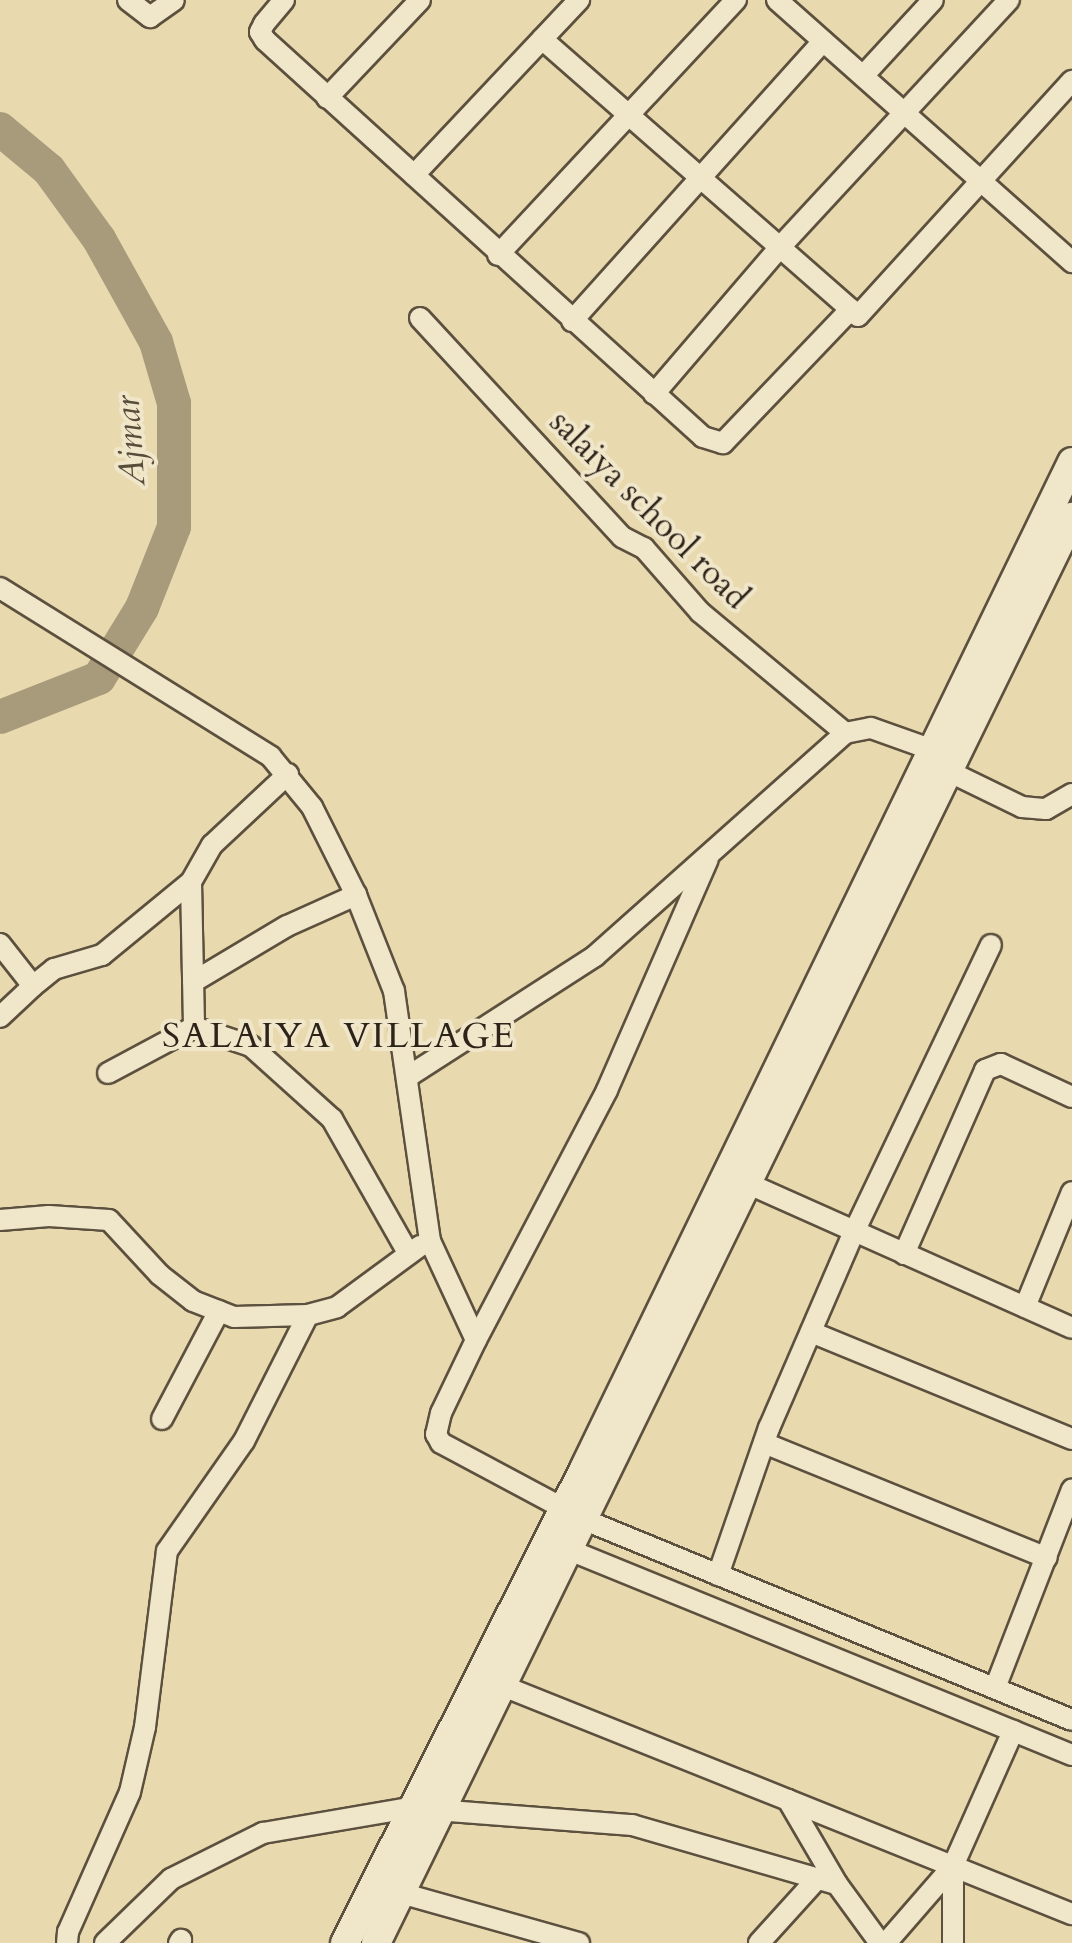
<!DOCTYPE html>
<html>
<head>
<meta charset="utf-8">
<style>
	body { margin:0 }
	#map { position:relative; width:1072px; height:1943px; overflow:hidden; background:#e8d9ae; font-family:Cardo,serif }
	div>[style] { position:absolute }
	.river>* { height:34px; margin:-17px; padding:0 17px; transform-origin:17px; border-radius:17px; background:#a89b7b }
	.roads { filter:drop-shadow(2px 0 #5c503e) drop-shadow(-2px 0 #5c503e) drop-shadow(0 2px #5c503e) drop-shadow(0 -2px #5c503e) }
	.street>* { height:20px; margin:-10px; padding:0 10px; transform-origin:10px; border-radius:10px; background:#f0e6ca }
	.secondary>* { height:28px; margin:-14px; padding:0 14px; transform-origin:14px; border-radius:14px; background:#f0e6ca }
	span { translate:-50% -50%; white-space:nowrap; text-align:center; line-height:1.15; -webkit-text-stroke:8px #f0e6ca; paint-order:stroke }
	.street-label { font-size:34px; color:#2d2319 }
	.water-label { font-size:36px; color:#584d3b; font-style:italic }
	.neighbourhood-label { font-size:36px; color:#2d2319; letter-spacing:2px }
</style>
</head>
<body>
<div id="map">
	<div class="river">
		<i style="left:0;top:129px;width:64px;rotate:39.9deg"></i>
		<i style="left:49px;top:170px;width:85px;rotate:54.1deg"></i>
		<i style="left:99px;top:239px;width:118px;rotate:61deg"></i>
		<i style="left:156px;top:342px;width:64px;rotate:73.6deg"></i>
		<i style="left:174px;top:403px;width:124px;rotate:90deg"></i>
		<i style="left:174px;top:527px;width:87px;rotate:111.6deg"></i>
		<i style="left:142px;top:608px;width:82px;rotate:121.6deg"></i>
		<i style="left:99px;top:678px;width:106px;rotate:158.5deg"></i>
	</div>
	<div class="roads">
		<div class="street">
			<i style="left:128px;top:0;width:28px;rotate:38deg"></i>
			<i style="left:150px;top:17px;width:29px;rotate:-35deg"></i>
			<i style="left:284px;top:0;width:31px;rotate:130deg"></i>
			<i style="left:264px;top:24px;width:9px;rotate:117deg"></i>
			<i style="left:260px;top:32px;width:9px;rotate:58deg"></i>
			<i style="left:265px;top:40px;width:591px;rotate:42.19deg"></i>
			<i style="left:703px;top:437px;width:21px;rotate:17deg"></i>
			<i style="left:723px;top:443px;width:185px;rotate:-46.3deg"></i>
			<i style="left:777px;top:0;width:395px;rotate:41.6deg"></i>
			<i style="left:542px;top:39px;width:420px;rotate:41.2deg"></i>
			<i style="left:858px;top:316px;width:318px;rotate:-47.7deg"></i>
			<i style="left:863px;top:76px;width:103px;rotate:-47.4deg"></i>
			<i style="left:327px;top:98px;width:135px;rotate:-46.5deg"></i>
			<i style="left:414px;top:175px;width:241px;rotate:-46.7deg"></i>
			<i style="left:498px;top:255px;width:349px;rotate:-47deg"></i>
			<i style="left:420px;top:318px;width:298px;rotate:47.3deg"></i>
			<i style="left:622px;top:537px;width:25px;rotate:27deg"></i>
			<i style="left:644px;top:548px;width:85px;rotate:48.8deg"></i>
			<i style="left:700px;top:612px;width:189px;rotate:39.8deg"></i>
			<i style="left:572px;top:321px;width:376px;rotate:-48.1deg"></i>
			<i style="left:654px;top:394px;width:194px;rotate:-49.4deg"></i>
			<i style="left:780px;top:247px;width:337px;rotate:-47.2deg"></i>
			<i style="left:0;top:588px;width:319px;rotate:31.9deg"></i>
			<i style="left:271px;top:757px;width:65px;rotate:50.6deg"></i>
			<i style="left:312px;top:807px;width:98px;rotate:63.4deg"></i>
			<i style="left:356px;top:895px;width:103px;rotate:68.4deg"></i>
			<i style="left:394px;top:991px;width:253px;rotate:81.8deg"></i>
			<i style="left:430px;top:1241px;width:109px;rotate:65.1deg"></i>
			<i style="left:476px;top:1340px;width:81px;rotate:115.6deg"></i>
			<i style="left:441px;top:1413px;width:22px;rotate:103deg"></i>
			<i style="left:436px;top:1434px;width:10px;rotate:61deg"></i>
			<i style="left:441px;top:1443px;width:163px;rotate:28.1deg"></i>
			<i style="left:585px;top:1520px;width:526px;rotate:22.33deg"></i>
			<i style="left:950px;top:772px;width:80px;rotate:25.9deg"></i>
			<i style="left:1022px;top:807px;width:24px;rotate:5deg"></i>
			<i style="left:1046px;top:809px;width:30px;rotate:-30deg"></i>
			<i style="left:288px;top:774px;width:104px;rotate:136.9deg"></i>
			<i style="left:212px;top:845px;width:43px;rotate:119.6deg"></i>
			<i style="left:191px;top:882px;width:145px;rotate:88.8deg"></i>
			<i style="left:194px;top:1027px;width:60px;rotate:18.4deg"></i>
			<i style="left:251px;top:1046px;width:109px;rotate:42deg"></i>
			<i style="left:332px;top:1119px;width:154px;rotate:60.4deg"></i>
			<i style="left:0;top:944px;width:53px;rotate:51.8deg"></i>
			<i style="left:33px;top:986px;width:27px;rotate:-39deg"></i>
			<i style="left:54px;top:969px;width:50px;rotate:-16.3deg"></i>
			<i style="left:102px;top:955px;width:115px;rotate:-39.4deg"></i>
			<i style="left:193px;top:982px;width:109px;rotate:-30.8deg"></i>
			<i style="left:287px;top:926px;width:76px;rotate:-24.2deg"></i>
			<i style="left:0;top:1017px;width:45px;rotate:-43.2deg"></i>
			<i style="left:108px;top:1073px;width:98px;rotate:-28.1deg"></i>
			<i style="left:409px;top:1076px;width:221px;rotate:-32.8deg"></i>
			<i style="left:595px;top:956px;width:335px;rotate:-41.7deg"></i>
			<i style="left:845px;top:733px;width:26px;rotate:-11deg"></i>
			<i style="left:871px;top:728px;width:63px;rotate:19.6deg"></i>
			<i style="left:751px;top:1185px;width:351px;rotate:24deg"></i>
			<i style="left:0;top:1220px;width:49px;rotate:-4.7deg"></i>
			<i style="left:49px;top:1216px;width:60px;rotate:3.8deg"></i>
			<i style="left:109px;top:1220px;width:75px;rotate:47.2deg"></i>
			<i style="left:160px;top:1275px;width:42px;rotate:38.2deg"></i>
			<i style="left:193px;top:1301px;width:44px;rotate:21.3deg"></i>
			<i style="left:234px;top:1317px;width:74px;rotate:-1.5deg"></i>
			<i style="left:308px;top:1315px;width:30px;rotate:-15deg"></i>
			<i style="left:337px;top:1307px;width:103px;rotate:-36.3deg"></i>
			<i style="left:904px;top:1254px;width:201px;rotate:-66.2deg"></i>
			<i style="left:985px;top:1070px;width:17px;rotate:-21deg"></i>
			<i style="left:1001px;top:1064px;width:78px;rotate:24.9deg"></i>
			<i style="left:1025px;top:1307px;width:124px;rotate:-67.8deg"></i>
			<i style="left:811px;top:1332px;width:282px;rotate:22.3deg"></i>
			<i style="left:476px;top:1340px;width:282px;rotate:-62.3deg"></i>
			<i style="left:607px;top:1090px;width:252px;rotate:-66.4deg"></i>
			<i style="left:162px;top:1419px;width:122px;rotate:-62.2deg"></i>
			<i style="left:764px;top:1443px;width:305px;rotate:22.1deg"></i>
			<i style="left:557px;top:1545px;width:556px;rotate:22.18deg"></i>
			<i style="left:718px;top:1575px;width:156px;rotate:-70.9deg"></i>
			<i style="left:769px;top:1428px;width:214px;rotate:-66.6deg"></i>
			<i style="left:854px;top:1232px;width:318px;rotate:-64.5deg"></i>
			<i style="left:503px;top:1686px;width:307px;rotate:21.8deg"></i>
			<i style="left:788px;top:1800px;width:97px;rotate:59.7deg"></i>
			<i style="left:837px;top:1884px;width:73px;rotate:53.9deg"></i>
			<i style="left:995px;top:1688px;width:213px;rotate:-68.8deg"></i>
			<i style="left:788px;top:1800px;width:306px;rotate:21.9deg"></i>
			<i style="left:401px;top:1893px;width:185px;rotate:15.7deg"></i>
			<i style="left:67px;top:1943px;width:11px;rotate:-85deg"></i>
			<i style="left:68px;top:1932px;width:153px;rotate:-66.1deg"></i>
			<i style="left:130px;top:1792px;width:67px;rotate:-77deg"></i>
			<i style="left:145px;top:1727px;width:177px;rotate:-82.9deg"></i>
			<i style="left:167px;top:1551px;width:134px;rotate:-55deg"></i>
			<i style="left:244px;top:1441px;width:141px;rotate:-63.1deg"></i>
			<i style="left:105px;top:1943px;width:92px;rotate:-44.1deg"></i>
			<i style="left:171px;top:1879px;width:103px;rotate:-26.6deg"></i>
			<i style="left:263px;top:1833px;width:149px;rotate:-9.7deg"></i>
			<i style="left:410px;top:1808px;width:223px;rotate:4.4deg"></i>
			<i style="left:632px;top:1825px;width:213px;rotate:16.1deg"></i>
			<i style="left:179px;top:1943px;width:4px;rotate:-56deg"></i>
			<i style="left:759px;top:1943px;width:88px;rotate:-47.8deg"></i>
			<i style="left:886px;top:1943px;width:102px;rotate:-49deg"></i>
			<i style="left:953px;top:1943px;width:77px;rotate:-90deg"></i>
			<i style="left:953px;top:1866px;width:148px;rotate:-66deg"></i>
		</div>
		<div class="secondary">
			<i style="left:345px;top:1943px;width:531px;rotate:-63.24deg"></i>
			<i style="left:584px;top:1469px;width:1119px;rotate:-64.14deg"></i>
			<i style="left:376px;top:1943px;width:1587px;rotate:-63.98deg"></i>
		</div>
	</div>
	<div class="street-label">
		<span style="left:649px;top:510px;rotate:45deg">salaiya school road</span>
	</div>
	<div class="water-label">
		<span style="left:130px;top:441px;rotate:-94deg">Ajmar</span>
	</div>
	<div class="neighbourhood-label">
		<span style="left:339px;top:1036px">SALAIYA VILLAGE</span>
	</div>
</div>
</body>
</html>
